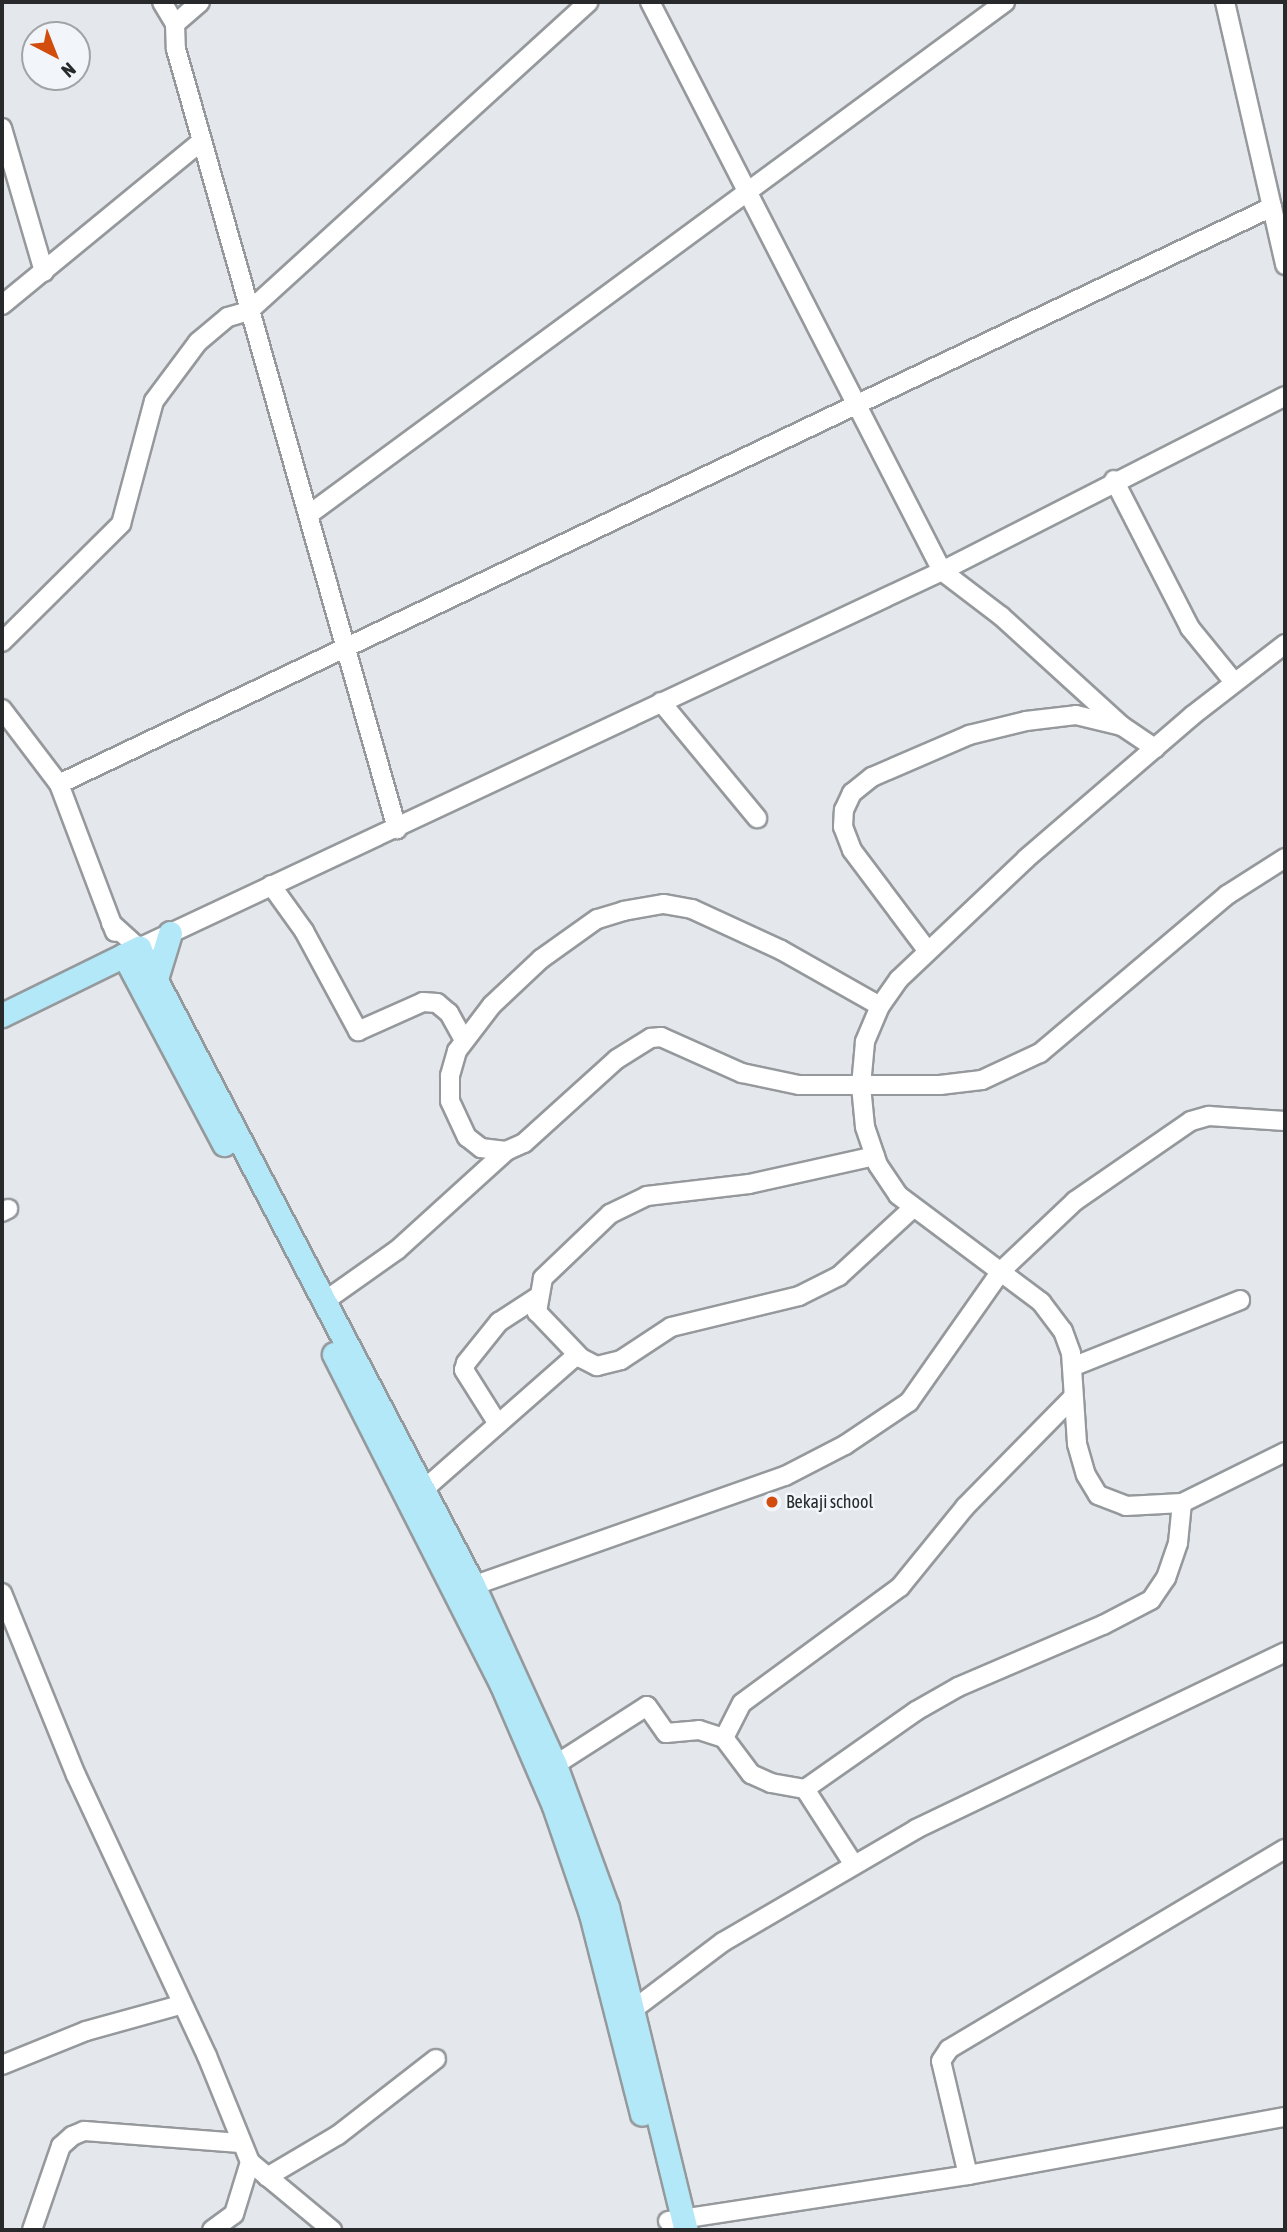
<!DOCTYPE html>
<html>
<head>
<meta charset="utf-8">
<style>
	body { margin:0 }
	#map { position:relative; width:1287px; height:2232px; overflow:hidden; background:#e4e8ec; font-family:"Asap Condensed",sans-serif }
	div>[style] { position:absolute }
	.roads { filter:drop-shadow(2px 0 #95999c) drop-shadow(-2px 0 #95999c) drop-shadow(0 2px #95999c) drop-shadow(0 -2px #95999c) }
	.minor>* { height:18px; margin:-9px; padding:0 9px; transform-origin:9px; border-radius:9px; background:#fff }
	.major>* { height:23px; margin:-11.5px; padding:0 11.5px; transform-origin:11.5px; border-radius:11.5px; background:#b3e8f8 }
	.dots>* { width:19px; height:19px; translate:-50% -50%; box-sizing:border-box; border:4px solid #f2f5f9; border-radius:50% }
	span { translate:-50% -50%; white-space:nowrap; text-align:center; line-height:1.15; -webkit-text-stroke:5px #f2f5f9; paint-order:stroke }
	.poi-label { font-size:18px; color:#27292a }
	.left { translate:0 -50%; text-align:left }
	.frame { position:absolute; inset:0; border:4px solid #27292a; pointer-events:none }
	.north { position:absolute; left:21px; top:21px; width:70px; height:70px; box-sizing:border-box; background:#f2f5f9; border:2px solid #a1a3a6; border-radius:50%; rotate:138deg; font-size:19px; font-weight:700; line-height:28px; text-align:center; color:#27292a }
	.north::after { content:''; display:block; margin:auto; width:24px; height:32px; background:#d24c0d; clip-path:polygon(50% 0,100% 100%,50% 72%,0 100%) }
</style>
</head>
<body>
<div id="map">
	<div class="roads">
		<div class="minor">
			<i style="left:162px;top:2px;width:26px;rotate:59deg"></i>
			<i style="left:175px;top:24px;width:25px;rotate:88deg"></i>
			<i style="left:176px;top:49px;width:811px;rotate:74.18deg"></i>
			<i style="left:650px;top:2px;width:640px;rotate:62.83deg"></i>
			<i style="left:942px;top:571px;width:74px;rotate:37.3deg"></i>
			<i style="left:1001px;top:616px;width:164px;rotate:42.3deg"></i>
			<i style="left:1225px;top:2px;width:270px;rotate:77.1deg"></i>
			<i style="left:175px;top:24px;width:33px;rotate:-41deg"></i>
			<i style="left:2px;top:128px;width:150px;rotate:73.7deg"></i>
			<i style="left:2px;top:305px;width:259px;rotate:-39.4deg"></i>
			<i style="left:1114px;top:480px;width:166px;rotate:62.8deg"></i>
			<i style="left:1190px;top:628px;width:70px;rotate:50.8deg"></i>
			<i style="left:311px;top:513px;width:862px;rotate:-36.36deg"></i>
			<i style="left:2px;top:642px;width:168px;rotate:-44.8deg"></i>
			<i style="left:121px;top:524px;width:127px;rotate:-75deg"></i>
			<i style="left:154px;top:401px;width:74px;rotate:-53.3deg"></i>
			<i style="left:198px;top:342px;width:39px;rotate:-40deg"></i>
			<i style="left:228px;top:317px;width:22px;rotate:-16deg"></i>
			<i style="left:249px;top:311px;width:459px;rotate:-42.3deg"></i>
			<i style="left:1285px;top:644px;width:118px;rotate:142.3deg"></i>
			<i style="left:1192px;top:716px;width:219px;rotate:139.3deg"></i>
			<i style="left:1026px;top:859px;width:175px;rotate:136.6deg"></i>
			<i style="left:899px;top:979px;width:33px;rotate:125deg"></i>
			<i style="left:880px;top:1006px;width:39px;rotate:113deg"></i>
			<i style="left:865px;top:1042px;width:44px;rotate:95.2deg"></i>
			<i style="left:861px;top:1086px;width:41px;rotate:84.4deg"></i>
			<i style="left:865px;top:1127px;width:40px;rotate:71.1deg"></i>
			<i style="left:878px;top:1165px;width:36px;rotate:56deg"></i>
			<i style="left:898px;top:1195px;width:179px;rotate:36.8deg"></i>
			<i style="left:1041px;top:1302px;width:36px;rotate:53deg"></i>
			<i style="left:1063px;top:1331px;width:23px;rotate:70deg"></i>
			<i style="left:1071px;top:1353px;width:91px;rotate:86.2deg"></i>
			<i style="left:1077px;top:1444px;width:32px;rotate:74deg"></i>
			<i style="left:1086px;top:1475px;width:23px;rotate:59deg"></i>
			<i style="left:1098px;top:1495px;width:30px;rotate:21deg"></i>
			<i style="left:1126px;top:1506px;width:56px;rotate:-3.1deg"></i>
			<i style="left:1182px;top:1503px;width:115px;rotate:-26.3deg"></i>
			<i style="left:661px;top:702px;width:151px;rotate:50.4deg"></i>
			<i style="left:2px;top:709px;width:94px;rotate:52.8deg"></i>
			<i style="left:59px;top:784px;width:158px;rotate:69.3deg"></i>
			<i style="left:59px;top:784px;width:1343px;rotate:-25.44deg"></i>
			<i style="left:271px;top:885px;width:57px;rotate:54.3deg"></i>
			<i style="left:304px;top:931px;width:114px;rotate:61.6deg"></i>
			<i style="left:358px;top:1031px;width:71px;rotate:-24deg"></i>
			<i style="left:423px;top:1002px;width:14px;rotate:4deg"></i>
			<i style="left:437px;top:1003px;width:16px;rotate:40deg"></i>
			<i style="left:449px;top:1013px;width:31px;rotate:61deg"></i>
			<i style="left:111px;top:923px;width:38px;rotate:42deg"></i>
			<i style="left:139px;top:948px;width:887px;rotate:-25.15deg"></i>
			<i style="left:942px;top:571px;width:385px;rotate:-27deg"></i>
			<i style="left:927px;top:950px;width:125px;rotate:-126.9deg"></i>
			<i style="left:852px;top:850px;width:25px;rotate:-111deg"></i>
			<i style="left:843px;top:827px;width:17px;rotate:-87deg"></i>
			<i style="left:844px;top:810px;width:19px;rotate:-65deg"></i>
			<i style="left:852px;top:793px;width:26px;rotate:-39deg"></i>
			<i style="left:872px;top:777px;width:106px;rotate:-23.4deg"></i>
			<i style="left:969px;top:735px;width:59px;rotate:-13.8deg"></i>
			<i style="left:1026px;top:721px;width:50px;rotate:-6.8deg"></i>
			<i style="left:1076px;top:715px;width:47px;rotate:13.4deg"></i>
			<i style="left:1122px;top:726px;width:40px;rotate:34deg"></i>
			<i style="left:880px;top:1006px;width:114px;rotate:-150.5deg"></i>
			<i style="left:781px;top:950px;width:98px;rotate:-155.3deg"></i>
			<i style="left:692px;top:909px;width:29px;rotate:-170deg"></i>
			<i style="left:663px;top:904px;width:40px;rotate:170deg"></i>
			<i style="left:624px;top:911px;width:28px;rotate:163deg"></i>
			<i style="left:597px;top:919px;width:69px;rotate:144.5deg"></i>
			<i style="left:541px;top:959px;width:67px;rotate:136.8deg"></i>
			<i style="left:492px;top:1005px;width:58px;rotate:127.3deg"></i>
			<i style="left:457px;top:1051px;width:26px;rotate:106deg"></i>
			<i style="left:450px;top:1076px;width:25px;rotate:90deg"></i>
			<i style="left:450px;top:1101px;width:40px;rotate:65deg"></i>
			<i style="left:467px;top:1137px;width:18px;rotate:38deg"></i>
			<i style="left:481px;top:1148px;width:25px;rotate:7deg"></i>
			<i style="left:506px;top:1151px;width:20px;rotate:-24deg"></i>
			<i style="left:524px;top:1143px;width:125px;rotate:-42.1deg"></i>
			<i style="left:617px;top:1059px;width:40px;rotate:-32deg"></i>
			<i style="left:651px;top:1038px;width:10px;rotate:-6deg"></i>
			<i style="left:661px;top:1037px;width:89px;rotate:24deg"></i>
			<i style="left:742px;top:1073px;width:58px;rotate:11.9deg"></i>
			<i style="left:799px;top:1085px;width:141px"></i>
			<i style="left:940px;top:1085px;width:42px;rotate:-6.8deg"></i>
			<i style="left:982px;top:1080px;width:64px;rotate:-25deg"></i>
			<i style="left:1040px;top:1053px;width:245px;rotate:-40.2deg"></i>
			<i style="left:1227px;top:895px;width:69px;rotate:-32.5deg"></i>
			<i style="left:875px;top:1156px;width:129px;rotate:167.5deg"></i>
			<i style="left:749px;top:1184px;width:103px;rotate:173.3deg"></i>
			<i style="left:647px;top:1196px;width:41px;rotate:154.1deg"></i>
			<i style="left:610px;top:1214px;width:93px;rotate:136.3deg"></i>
			<i style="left:543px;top:1278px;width:35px;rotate:100deg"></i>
			<i style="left:537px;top:1312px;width:64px;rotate:46.3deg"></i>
			<i style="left:581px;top:1358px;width:18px;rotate:27deg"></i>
			<i style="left:597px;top:1366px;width:25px;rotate:-14deg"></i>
			<i style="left:621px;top:1360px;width:60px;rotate:-33.4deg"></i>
			<i style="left:671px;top:1327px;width:132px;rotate:-13.6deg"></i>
			<i style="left:799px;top:1296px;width:45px;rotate:-26.6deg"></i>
			<i style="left:839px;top:1276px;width:100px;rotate:-42.6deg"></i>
			<i style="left:2px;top:1212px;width:7px;rotate:-27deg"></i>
			<i style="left:325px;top:1301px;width:88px;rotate:-35.3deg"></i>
			<i style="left:397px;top:1250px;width:147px;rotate:-42.2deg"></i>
			<i style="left:1072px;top:1367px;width:181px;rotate:-21.7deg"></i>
			<i style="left:498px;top:1424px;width:64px;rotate:-122.2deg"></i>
			<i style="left:464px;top:1370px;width:7px;rotate:-74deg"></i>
			<i style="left:466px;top:1363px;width:53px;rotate:-51.2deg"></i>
			<i style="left:499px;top:1322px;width:44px;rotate:-33deg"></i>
			<i style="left:422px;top:1491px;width:206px;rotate:-41.3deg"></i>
			<i style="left:461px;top:1590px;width:343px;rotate:-19.4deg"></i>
			<i style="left:785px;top:1476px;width:68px;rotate:-27.3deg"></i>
			<i style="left:845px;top:1445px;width:77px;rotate:-33.9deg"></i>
			<i style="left:909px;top:1402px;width:160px;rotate:-54.9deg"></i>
			<i style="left:1001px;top:1271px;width:102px;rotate:-43.4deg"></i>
			<i style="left:1075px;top:1201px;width:141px;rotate:-34.6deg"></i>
			<i style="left:1191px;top:1121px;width:19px;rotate:-16deg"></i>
			<i style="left:1209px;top:1116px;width:76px;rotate:3.8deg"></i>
			<i style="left:2px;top:1593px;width:196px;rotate:67.9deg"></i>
			<i style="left:76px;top:1775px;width:310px;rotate:65deg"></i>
			<i style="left:207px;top:2056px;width:114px;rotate:67.9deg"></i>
			<i style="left:250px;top:2162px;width:107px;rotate:39.7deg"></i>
			<i style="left:724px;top:1738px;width:39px;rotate:-63deg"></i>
			<i style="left:742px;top:1703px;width:196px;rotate:-36.3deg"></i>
			<i style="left:900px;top:1587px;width:103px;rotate:-50.9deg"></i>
			<i style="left:965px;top:1507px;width:154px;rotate:-45.5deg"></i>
			<i style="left:555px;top:1765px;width:109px;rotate:-32.7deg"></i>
			<i style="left:647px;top:1706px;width:33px;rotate:55deg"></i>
			<i style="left:666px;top:1733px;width:33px;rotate:-5deg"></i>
			<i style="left:699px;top:1730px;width:26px;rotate:18deg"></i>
			<i style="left:724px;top:1738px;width:45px;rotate:53.1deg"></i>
			<i style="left:751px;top:1774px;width:22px;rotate:24deg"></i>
			<i style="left:771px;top:1783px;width:35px;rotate:10deg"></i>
			<i style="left:805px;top:1789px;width:136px;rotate:-35.1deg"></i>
			<i style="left:916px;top:1711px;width:48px;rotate:-29.7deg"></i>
			<i style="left:958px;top:1687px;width:158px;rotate:-23.2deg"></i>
			<i style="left:1103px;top:1625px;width:54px;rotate:-27.5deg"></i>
			<i style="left:1151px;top:1600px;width:27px;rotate:-56deg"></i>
			<i style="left:1166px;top:1578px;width:37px;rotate:-71deg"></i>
			<i style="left:1178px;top:1543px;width:40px;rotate:-84.3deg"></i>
			<i style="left:805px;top:1789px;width:90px;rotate:57.2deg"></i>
			<i style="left:634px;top:2009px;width:111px;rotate:-37deg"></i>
			<i style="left:723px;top:1942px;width:224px;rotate:-30.3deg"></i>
			<i style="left:916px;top:1829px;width:409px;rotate:-25.6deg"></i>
			<i style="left:2px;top:2065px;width:91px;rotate:-22deg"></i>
			<i style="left:86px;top:2031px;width:98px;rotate:-15.5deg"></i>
			<i style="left:968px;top:2175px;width:117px;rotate:-103.3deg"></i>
			<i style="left:941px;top:2061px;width:14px;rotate:-56deg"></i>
			<i style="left:949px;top:2049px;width:391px;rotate:-30.8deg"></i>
			<i style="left:267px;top:2177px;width:82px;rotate:-30.6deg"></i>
			<i style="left:338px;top:2135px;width:124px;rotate:-37.8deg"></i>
			<i style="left:668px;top:2221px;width:304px;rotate:-8.7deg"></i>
			<i style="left:968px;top:2175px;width:322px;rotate:-10.4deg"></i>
			<i style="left:32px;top:2230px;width:89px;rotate:-71deg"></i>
			<i style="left:61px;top:2146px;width:15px;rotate:-42deg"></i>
			<i style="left:72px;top:2136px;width:13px;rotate:-23deg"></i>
			<i style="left:84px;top:2131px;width:157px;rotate:4.4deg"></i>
			<i style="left:212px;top:2230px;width:27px;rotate:-36deg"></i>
			<i style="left:234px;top:2214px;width:54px;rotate:-72.9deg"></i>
		</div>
		<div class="major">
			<i style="left:124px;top:955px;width:214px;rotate:62.1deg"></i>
			<i style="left:156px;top:979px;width:48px;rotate:-73.1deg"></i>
			<i style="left:2px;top:1015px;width:153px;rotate:-26.1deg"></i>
			<i style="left:139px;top:948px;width:719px;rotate:62.33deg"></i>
			<i style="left:473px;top:1585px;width:198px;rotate:65.5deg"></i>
			<i style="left:555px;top:1765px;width:151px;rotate:69.9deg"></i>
			<i style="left:607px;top:1907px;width:333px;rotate:76.3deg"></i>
			<i style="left:334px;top:1354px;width:369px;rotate:63.1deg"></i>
			<i style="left:501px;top:1683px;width:134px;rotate:66.7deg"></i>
			<i style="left:554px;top:1806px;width:114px;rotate:71.1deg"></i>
			<i style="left:591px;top:1914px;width:206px;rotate:75.7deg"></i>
		</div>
	</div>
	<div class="dots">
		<i style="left:772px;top:1502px;background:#d24c0d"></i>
	</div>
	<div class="poi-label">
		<span class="left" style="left:786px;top:1502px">Bekaji school</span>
	</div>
	<div class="frame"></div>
	<div class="north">N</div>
</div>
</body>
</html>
